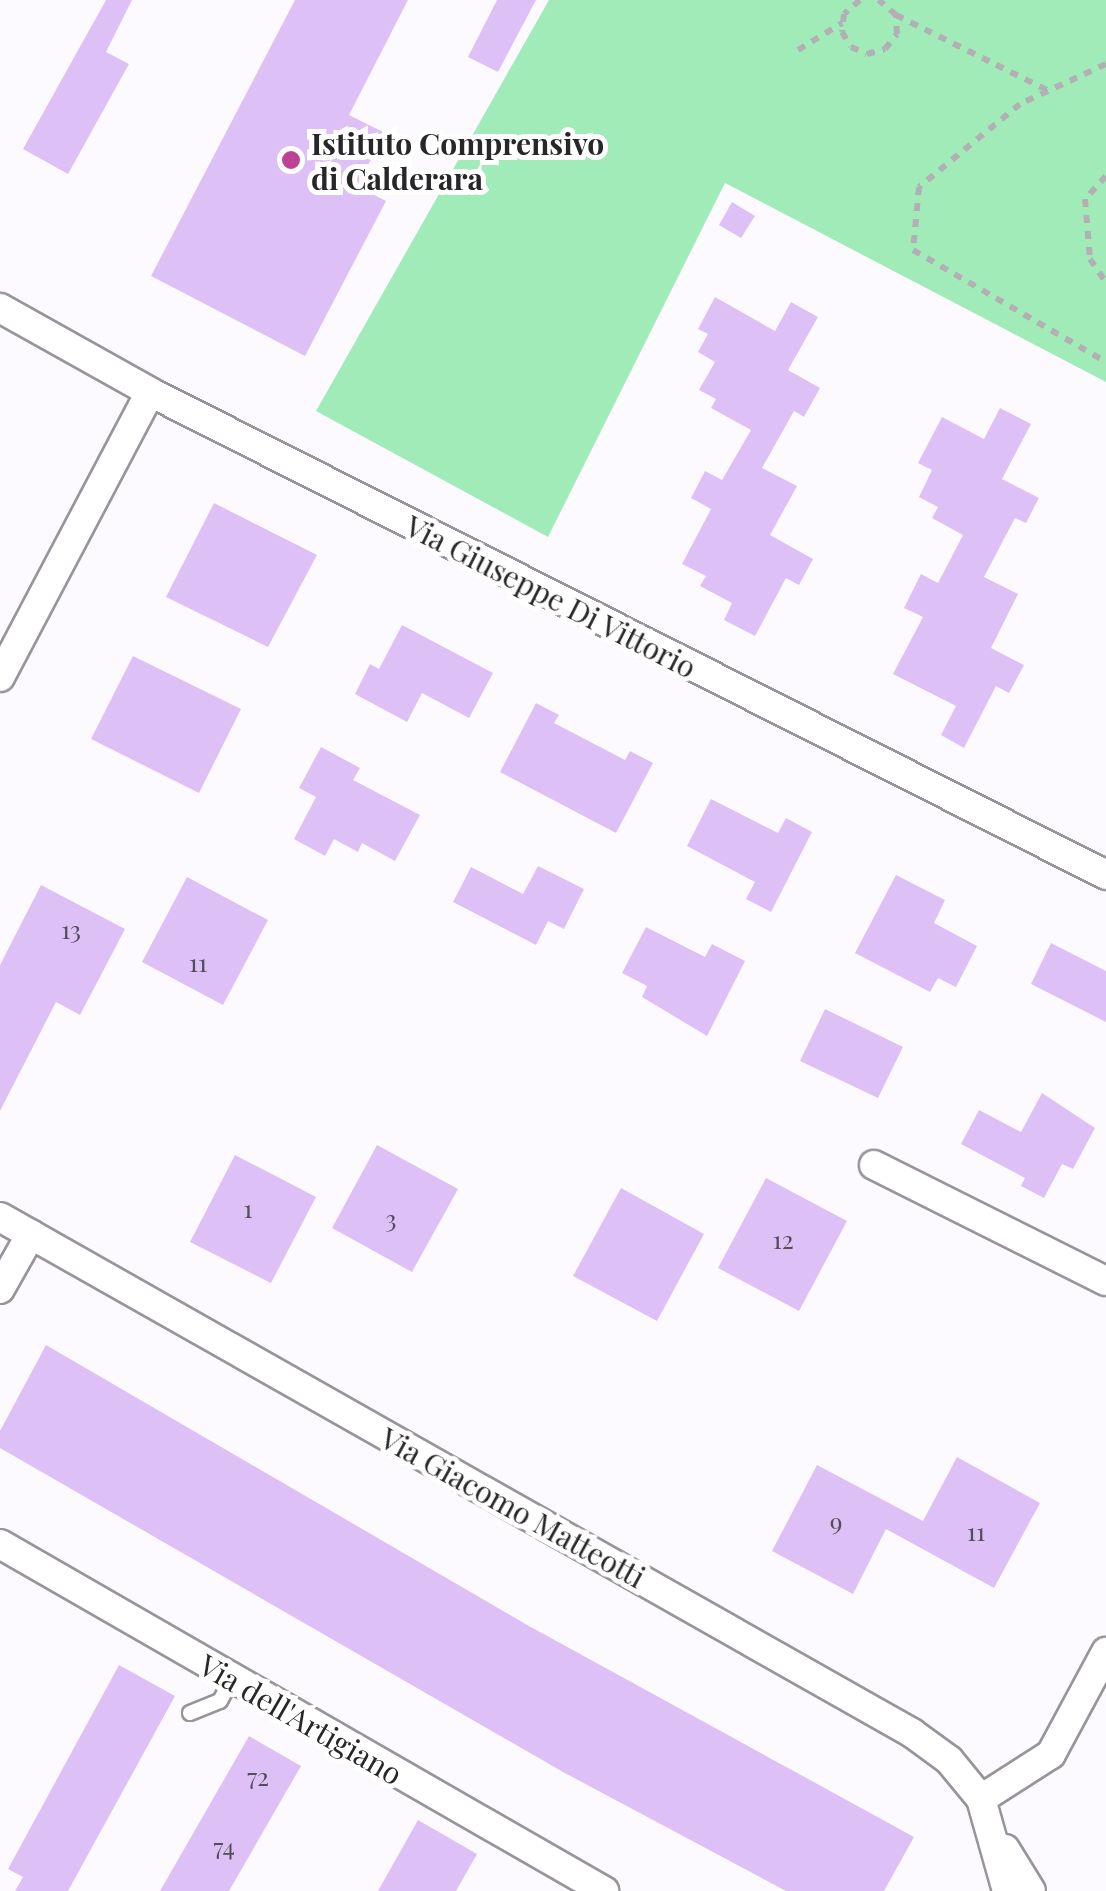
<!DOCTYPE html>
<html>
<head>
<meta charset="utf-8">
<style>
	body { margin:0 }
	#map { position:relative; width:1106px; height:1891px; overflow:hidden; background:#fdfaff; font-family:"Playfair Display",serif }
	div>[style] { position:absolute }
	.green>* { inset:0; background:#a1ebb9 }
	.building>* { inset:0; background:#ddc1f6 }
	.path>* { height:6px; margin-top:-3px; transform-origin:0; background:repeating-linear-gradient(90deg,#b2b0b4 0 8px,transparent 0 16px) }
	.roads { filter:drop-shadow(2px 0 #98949b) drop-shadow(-2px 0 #98949b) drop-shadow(0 2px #98949b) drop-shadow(0 -2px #98949b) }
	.lane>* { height:14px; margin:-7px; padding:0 7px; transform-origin:7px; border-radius:7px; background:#fff }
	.street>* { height:28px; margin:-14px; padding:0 14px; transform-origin:14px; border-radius:14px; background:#fff }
	.dots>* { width:28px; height:28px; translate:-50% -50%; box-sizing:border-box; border:5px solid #fff; border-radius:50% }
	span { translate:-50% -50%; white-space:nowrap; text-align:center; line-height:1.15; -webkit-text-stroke:10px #fff; paint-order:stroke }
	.number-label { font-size:25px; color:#544d5c }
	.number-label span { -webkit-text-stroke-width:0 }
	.poi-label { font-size:30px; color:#272628; font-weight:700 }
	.left { translate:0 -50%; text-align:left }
	.street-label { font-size:30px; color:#272628 }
</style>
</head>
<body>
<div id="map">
	<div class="green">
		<i style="clip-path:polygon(549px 0,1106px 0,1106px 382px,725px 183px,548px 537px,316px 411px)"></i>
	</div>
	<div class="building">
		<i style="clip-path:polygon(106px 0,132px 0,106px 52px,129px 64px,68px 174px,23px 149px)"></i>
		<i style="clip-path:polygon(295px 0,408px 0,349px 115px,385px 133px,357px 186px,386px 201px,305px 356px,151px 276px)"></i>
		<i style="clip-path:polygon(497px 0,536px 0,498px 72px,468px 57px)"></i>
		<i style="clip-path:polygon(732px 202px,755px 216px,741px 238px,719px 225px)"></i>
		<i style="clip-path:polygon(715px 297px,775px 331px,791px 302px,818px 317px,788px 370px,820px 388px,804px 417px,794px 411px,762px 468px,797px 486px,770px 535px,813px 559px,799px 585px,786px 578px,755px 636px,724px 620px,732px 603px,700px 586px,706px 576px,682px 564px,711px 509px,691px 498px,705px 471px,722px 480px,751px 430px,711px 408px,716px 399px,699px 390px,715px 362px,698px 352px,708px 334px,698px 329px)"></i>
		<i style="clip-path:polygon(1000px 408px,1031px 424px,1002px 479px,1039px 498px,1026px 523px,1015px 518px,984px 577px,1018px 594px,991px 648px,1024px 665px,1009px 693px,996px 686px,964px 748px,941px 735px,956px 706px,893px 674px,923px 617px,904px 608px,921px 574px,938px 583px,963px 535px,932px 518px,938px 507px,919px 497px,932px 470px,918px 463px,942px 417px,984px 439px)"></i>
		<i style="clip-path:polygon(214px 503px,317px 555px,268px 647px,166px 597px)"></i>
		<i style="clip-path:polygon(402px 625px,493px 673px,469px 718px,422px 693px,407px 722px,355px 694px,370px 664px,379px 669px)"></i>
		<i style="clip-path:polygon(133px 656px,241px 709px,199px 793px,91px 739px)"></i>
		<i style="clip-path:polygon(536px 703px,559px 715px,554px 723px,625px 760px,630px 751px,653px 763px,616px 833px,500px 772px)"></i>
		<i style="clip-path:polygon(321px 747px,360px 768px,353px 780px,420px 815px,395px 861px,362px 843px,358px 852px,334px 839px,325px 856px,294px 839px,316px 797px,299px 788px)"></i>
		<i style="clip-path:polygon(711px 799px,778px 833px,786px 818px,812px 832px,771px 912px,746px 899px,755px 882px,687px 846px)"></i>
		<i style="clip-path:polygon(538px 866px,584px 889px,564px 929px,548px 921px,536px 945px,453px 902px,471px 867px,523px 894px)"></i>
		<i style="clip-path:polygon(896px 875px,945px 900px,934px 923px,977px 946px,956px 987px,938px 978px,930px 992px,855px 953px)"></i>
		<i style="clip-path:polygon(187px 877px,268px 920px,223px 1005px,142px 962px)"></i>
		<i style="clip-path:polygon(41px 885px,125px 929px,80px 1015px,56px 1002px,0 1111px,0 965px)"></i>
		<i style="clip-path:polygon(646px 927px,705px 957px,712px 944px,745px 961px,707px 1036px,642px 997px,647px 986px,622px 973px)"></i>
		<i style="clip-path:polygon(1051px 943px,1106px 971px,1106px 1022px,1031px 984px)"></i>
		<i style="clip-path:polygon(825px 1009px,903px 1047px,878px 1098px,800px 1061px)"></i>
		<i style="clip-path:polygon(1042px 1093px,1095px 1128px,1073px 1169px,1062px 1164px,1044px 1198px,1021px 1186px,1025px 1178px,961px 1144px,979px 1110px,1021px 1132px)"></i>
		<i style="clip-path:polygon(377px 1145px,458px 1189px,412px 1272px,332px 1228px)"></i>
		<i style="clip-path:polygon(235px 1155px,316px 1197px,271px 1283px,190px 1242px)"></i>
		<i style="clip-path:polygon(766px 1178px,847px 1221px,799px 1311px,718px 1268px)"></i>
		<i style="clip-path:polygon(621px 1188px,704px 1234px,657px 1321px,573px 1276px)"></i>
		<i style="clip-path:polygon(46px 1345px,529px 1626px,914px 1837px,884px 1891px,786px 1891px,563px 1772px,0 1448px,0 1431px)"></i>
		<i style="clip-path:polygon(957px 1457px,1040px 1503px,994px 1588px,886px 1529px,853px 1594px,772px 1551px,817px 1465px,923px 1521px)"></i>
		<i style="clip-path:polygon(119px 1665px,175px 1696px,68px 1891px,15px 1891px,23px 1877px,8px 1869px)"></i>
		<i style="clip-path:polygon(249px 1736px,301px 1766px,229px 1891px,160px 1891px)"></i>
		<i style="clip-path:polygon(418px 1820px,477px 1854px,456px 1891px,378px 1891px)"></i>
	</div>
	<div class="path">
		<i style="left:860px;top:0;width:21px;rotate:139deg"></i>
		<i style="left:844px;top:14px;width:18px;rotate:96deg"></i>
		<i style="left:842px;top:32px;width:17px;rotate:59deg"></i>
		<i style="left:851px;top:47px;width:17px;rotate:24deg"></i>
		<i style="left:867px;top:54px;width:19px;rotate:-16deg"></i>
		<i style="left:885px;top:49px;width:19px;rotate:-51deg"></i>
		<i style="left:897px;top:34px;width:19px;rotate:-93deg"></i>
		<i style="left:896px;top:15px;width:23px;rotate:-139deg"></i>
		<i style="left:896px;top:15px;width:169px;rotate:26.4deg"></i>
		<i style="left:798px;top:50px;width:52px;rotate:-31.5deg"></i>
		<i style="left:1106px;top:64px;width:95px;rotate:155.1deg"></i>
		<i style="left:1020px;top:104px;width:131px;rotate:140.6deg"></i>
		<i style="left:919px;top:187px;width:63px;rotate:95.4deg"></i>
		<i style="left:913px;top:250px;width:223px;rotate:30.1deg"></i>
		<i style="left:1106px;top:176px;width:31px;rotate:132deg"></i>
		<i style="left:1085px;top:199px;width:60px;rotate:85.2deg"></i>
		<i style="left:1090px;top:259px;width:29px;rotate:56deg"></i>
	</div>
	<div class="roads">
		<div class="lane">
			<i style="left:190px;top:1713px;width:32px;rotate:-22deg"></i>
			<i style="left:220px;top:1701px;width:24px;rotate:-62deg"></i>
		</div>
		<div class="street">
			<i style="left:0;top:308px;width:172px;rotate:29.2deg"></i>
			<i style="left:150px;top:392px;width:1071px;rotate:26.8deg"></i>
			<i style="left:0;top:677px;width:322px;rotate:-62.2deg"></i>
			<i style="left:874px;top:1165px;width:259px;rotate:26.6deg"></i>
			<i style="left:0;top:1217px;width:1048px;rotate:29.5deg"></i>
			<i style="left:912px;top:1733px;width:46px;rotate:36.1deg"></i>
			<i style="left:949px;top:1760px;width:50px;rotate:50.6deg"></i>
			<i style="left:981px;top:1799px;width:96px;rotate:74.2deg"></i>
			<i style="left:0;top:1289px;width:63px;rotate:-60.6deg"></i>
			<i style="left:0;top:1544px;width:697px;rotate:29.88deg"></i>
			<i style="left:981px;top:1799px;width:83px;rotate:-32.7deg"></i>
			<i style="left:1051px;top:1754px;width:116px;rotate:-61.7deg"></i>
			<i style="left:1005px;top:1849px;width:49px;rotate:58.2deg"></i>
		</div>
	</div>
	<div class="dots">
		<i style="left:291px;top:160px;background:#bd4293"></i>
	</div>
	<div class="number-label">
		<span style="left:71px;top:929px">13</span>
		<span style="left:198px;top:962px">11</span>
		<span style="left:248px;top:1208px">1</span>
		<span style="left:391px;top:1218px">3</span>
		<span style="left:783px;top:1239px">12</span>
		<span style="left:836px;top:1521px">9</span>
		<span style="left:976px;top:1531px">11</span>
		<span style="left:258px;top:1776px">72</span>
		<span style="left:224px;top:1846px">74</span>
	</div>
	<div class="poi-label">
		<span class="left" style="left:311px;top:160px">Istituto Comprensivo<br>di Calderara</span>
	</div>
	<div class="street-label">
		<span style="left:551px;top:596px;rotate:27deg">Via Giuseppe Di Vittorio</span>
		<span style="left:513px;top:1507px;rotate:29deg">Via Giacomo Matteotti</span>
		<span style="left:301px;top:1719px;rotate:30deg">Via dell'Artigiano</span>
	</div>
</div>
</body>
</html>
